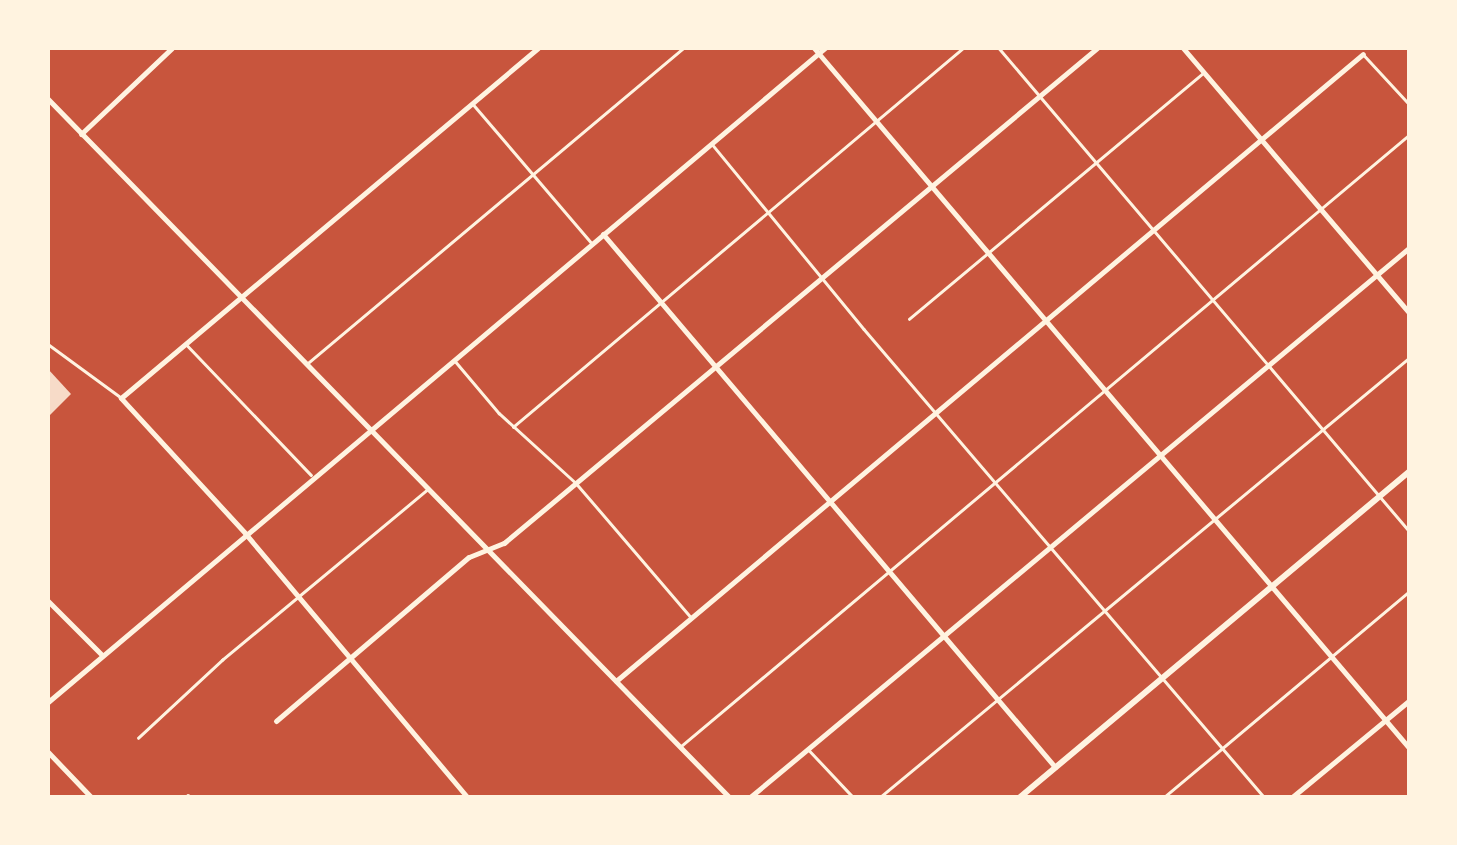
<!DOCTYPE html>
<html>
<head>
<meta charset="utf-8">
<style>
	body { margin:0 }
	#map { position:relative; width:1457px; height:845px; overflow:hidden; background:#c8553d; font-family:"Work Sans",sans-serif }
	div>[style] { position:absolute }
	.building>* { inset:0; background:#f7dbc8 }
	.service>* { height:2.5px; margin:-1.25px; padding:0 1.25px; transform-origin:1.25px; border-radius:1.25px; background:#fff3e0 }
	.minor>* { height:5px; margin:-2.5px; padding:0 2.5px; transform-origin:2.5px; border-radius:2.5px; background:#fff3e0 }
	.tertiary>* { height:6px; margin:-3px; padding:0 3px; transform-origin:3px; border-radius:3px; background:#fff3e0 }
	span { translate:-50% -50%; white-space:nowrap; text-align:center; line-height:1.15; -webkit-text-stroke:10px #fff3e0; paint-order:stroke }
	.frame { position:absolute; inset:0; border:50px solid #fff3e0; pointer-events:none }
</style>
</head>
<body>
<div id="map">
	<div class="building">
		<i style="clip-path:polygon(48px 369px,71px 394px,48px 417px)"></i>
	</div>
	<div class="service">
		<i style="left:999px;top:48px;width:635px;rotate:49.66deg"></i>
		<i style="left:1363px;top:54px;width:69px;rotate:47.3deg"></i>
		<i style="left:473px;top:104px;width:182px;rotate:49.5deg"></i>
		<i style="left:712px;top:144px;width:239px;rotate:50.6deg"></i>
		<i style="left:864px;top:329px;width:617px;rotate:49.47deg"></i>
		<i style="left:909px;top:319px;width:383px;rotate:-39.9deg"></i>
		<i style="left:48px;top:344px;width:88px;rotate:36.2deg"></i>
		<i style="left:186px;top:344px;width:181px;rotate:46.3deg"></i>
		<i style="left:456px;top:362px;width:67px;rotate:49.9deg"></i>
		<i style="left:499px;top:413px;width:104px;rotate:42.3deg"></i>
		<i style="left:576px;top:483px;width:177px;rotate:49.4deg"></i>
		<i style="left:308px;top:363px;width:490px;rotate:-40deg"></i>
		<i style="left:513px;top:427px;width:588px;rotate:-40.1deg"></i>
		<i style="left:138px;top:738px;width:115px;rotate:-42.9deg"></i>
		<i style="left:222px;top:660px;width:266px;rotate:-39.7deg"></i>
		<i style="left:680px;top:747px;width:953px;rotate:-40.02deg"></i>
		<i style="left:808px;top:749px;width:67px;rotate:46.8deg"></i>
		<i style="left:879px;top:798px;width:690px;rotate:-39.71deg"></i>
		<i style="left:1163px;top:798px;width:322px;rotate:-40deg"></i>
	</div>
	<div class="minor">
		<i style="left:814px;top:48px;width:920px;rotate:49.63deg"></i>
		<i style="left:1183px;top:48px;width:350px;rotate:49.5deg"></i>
		<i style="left:48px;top:99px;width:977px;rotate:45.71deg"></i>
		<i style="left:81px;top:134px;width:125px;rotate:-43.4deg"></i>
		<i style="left:603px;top:234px;width:699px;rotate:49.7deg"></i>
		<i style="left:48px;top:601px;width:76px;rotate:45deg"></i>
		<i style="left:616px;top:681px;width:975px;rotate:-40.01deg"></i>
		<i style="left:48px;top:702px;width:1016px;rotate:-40.09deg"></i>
		<i style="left:276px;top:721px;width:253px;rotate:-40.4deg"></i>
		<i style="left:469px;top:557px;width:38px;rotate:-22deg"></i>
		<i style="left:504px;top:543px;width:772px;rotate:-39.85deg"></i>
		<i style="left:48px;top:752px;width:64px;rotate:46.3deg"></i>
		<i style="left:187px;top:798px;width:2px;rotate:-63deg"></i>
		<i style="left:468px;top:798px;width:345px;rotate:-130.1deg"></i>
		<i style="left:246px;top:534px;width:185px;rotate:-132.6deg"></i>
		<i style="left:121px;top:398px;width:544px;rotate:-40.01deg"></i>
		<i style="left:749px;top:798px;width:861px;rotate:-39.81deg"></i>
		<i style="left:1291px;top:798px;width:154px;rotate:-39.5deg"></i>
	</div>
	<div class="tertiary">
		<i style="left:1019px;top:798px;width:510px;rotate:-39.91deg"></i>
	</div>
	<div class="frame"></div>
</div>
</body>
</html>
